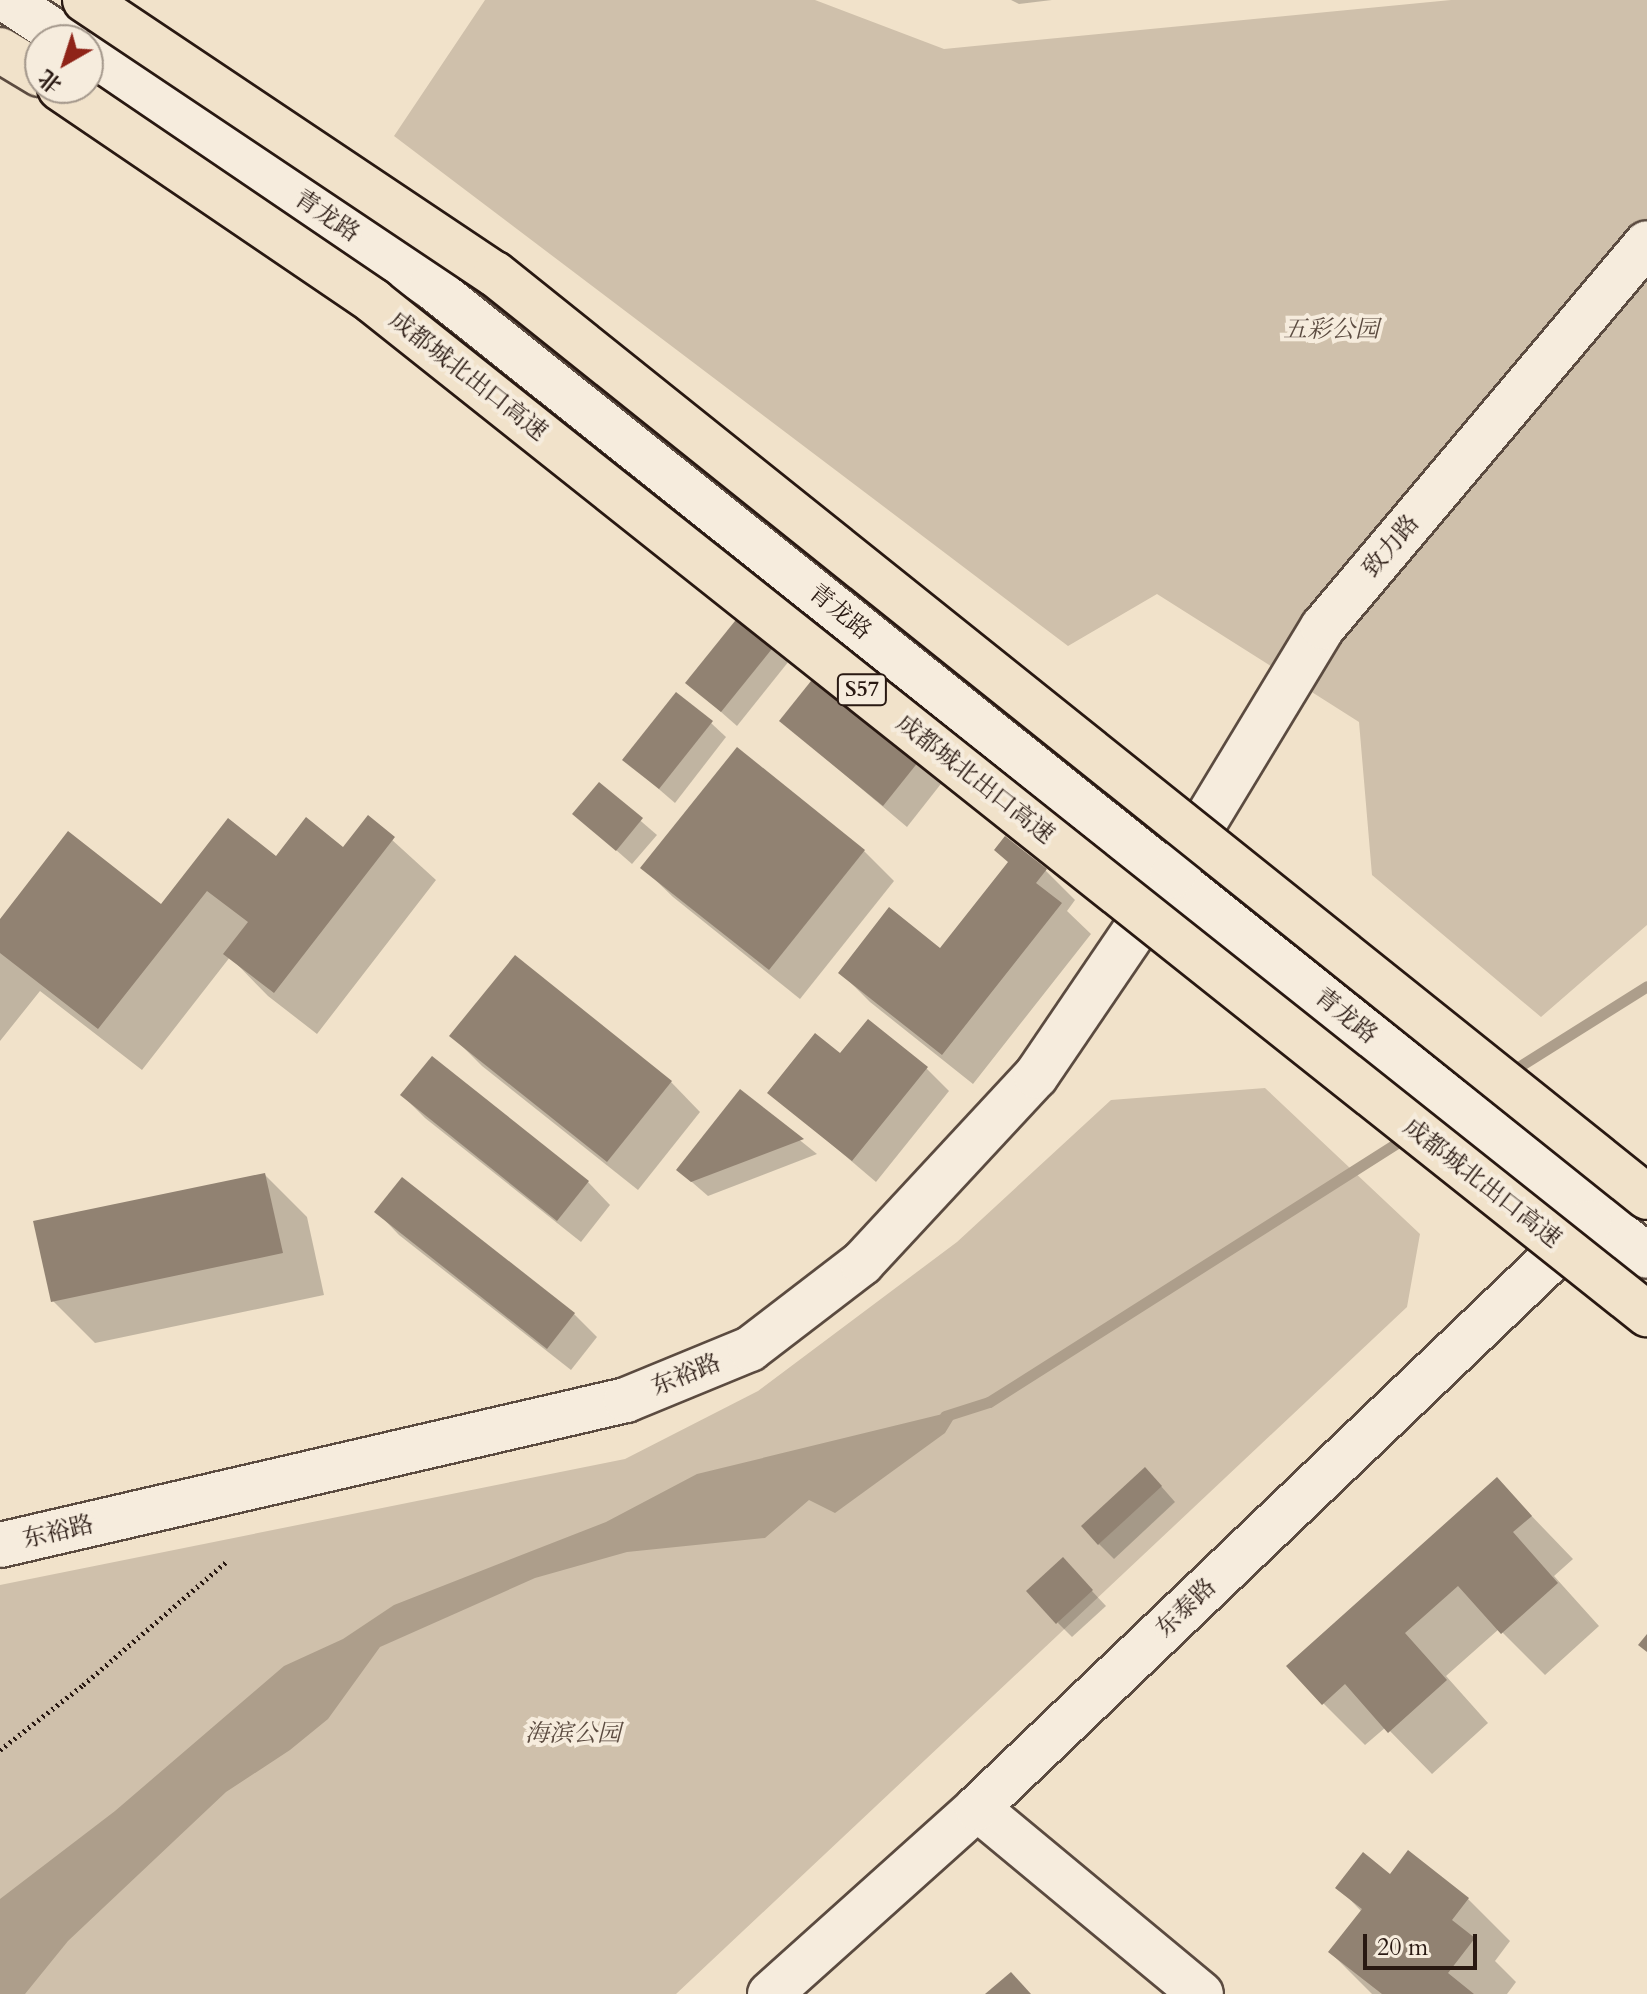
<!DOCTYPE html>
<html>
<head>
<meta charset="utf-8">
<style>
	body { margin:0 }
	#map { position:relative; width:1647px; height:1994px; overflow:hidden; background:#f1e2ca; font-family:Cardo,"Noto Serif SC",serif }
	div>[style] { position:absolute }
	.green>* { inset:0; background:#cfc0ab }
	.water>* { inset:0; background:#ad9e8b }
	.shadow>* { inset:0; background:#0003 }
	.stream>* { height:11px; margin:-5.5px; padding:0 5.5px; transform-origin:5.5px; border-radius:5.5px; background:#ad9e8b }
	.building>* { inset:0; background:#918272 }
	.path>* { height:5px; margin-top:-2.5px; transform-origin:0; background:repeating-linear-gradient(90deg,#291912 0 2px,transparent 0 6px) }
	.roads { filter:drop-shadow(2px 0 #5b4b40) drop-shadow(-2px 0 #5b4b40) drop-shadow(0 2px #5b4b40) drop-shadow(0 -2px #5b4b40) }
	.minor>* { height:44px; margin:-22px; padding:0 22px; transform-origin:22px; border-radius:22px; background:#f6ecdd }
	.highway>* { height:44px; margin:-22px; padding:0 22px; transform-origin:22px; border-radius:22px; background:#f1e2ca }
	.bridges { filter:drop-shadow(2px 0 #291912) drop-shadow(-2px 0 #291912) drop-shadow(0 2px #291912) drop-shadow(0 -2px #291912) }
	.highway-bridge>* { height:44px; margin:-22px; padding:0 22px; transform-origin:22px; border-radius:22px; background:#f1e2ca }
	span { translate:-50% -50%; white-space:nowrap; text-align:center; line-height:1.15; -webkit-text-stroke:8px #f6ecdd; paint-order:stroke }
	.shield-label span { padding:2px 6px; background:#f6ecdd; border:2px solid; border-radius:6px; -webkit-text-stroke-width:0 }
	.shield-label { font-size:22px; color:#291912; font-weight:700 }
	.street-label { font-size:24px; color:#291912 }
	.park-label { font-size:24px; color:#5b4b40; font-style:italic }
	.north { position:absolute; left:24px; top:24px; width:80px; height:80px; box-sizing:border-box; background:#f6ecdd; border:2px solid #a4988c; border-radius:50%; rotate:219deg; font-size:22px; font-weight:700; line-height:32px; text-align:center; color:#291912 }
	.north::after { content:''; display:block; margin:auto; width:28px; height:36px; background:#8f2418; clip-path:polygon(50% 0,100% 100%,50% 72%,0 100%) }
	.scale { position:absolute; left:1363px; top:1934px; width:114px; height:36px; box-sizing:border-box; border:4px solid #291912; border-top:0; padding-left:10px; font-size:24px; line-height:28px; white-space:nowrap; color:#291912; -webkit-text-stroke:6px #f6ecdd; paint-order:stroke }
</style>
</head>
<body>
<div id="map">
	<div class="green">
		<i style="clip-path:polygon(485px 0,815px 0,944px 49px,1451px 0,1647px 0,1647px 925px,1541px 1017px,1372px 875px,1359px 722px,1157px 594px,1068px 646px,394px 136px)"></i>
		<i style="clip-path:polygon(1265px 1088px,1420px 1234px,1407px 1307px,676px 1994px,0 1994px,0 1585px,625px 1459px,758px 1391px,957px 1242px,1111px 1100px)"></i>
	</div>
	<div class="water">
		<i style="clip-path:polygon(959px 1410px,945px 1433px,835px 1513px,809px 1500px,765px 1538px,627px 1552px,535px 1578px,380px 1647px,328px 1719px,290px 1750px,226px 1792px,68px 1941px,25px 1994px,0 1994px,0 1899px,115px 1811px,284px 1666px,343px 1639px,394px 1605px,606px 1522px,697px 1474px)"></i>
	</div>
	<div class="shadow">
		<i style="clip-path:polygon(1011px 0,1052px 0,1019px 4px)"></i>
		<i style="clip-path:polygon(774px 646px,789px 661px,737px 726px,688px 683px)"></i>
		<i style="clip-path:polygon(819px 674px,944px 780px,907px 827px,781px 721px)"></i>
		<i style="clip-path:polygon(711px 723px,726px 737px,675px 803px,625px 760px)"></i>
		<i style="clip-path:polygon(737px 750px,864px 851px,894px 881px,800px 999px,673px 897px,643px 868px)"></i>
		<i style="clip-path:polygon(599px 785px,657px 835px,632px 864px,575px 814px)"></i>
		<i style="clip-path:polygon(368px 818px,436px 880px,317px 1034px,268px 996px,230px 957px,142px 1070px,40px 991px,0 1041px,0 923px,161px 907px,276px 858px,343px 849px)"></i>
		<i style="clip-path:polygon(1045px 870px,1075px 900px,1067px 911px,1091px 934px,973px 1084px,870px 1002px,840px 972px,941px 950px)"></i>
		<i style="clip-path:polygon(452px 1036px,671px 1082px,700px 1112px,638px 1190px,482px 1066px)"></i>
		<i style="clip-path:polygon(841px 1056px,926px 1068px,949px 1091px,876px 1182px,770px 1092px)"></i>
		<i style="clip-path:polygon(740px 1092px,817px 1154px,708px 1196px,678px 1170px)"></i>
		<i style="clip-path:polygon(402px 1095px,588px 1182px,610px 1205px,581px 1242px,425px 1118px)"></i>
		<i style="clip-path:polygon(265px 1175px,307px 1217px,324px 1295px,95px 1343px,53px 1301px)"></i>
		<i style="clip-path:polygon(403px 1180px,574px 1314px,597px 1337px,571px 1370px,399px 1235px,377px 1212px)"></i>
		<i style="clip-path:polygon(1497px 1480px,1573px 1559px,1554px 1576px,1599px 1626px,1545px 1675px,1499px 1629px,1446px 1676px,1488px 1723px,1432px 1774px,1386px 1727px,1365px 1745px,1323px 1703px)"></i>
		<i style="clip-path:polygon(1160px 1485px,1175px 1502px,1114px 1559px,1099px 1544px)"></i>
		<i style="clip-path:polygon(1077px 1575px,1106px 1606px,1072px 1637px,1058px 1623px)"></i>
		<i style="clip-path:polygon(1390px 1877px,1468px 1899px,1510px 1941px,1495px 1961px,1516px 1982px,1507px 1994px,1372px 1994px,1330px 1952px,1362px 1912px,1338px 1887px)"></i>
	</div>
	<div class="stream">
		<i style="left:1509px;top:1073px;width:163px;rotate:-32.2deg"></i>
		<i style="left:945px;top:1416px;width:46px;rotate:-17.7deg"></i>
		<i style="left:989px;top:1402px;width:496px;rotate:-32.4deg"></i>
	</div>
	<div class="building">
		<i style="clip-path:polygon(739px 616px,775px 645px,721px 712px,685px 683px)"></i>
		<i style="clip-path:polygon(819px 671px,923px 756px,883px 806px,779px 721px)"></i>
		<i style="clip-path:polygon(676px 692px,713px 721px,659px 789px,622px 760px)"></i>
		<i style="clip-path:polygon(737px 747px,865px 850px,769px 970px,640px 868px)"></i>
		<i style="clip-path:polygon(599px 782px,643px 818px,616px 851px,572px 814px)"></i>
		<i style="clip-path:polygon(368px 815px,395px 837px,274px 993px,223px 954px,248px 922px,207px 891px,98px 1029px,0 953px,0 919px,68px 831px,161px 904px,228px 818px,276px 856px,306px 817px,343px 847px)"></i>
		<i style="clip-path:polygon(1005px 836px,1047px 869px,1036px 883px,1062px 903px,942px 1055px,838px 973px,889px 907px,940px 948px,1008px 862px,994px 850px)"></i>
		<i style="clip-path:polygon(515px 955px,672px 1081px,607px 1162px,449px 1036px)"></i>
		<i style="clip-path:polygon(868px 1019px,928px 1067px,852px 1161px,767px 1093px,815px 1033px,840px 1053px)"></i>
		<i style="clip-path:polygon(432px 1056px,589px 1181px,557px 1221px,400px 1095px)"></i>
		<i style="clip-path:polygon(740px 1089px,804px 1139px,691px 1182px,676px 1170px)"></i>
		<i style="clip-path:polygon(265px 1173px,283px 1253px,51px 1302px,33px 1221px)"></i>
		<i style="clip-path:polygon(402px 1177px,575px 1313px,547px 1349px,374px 1212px)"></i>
		<i style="clip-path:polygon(1145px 1467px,1162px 1486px,1098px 1545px,1081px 1526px)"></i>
		<i style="clip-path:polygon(1497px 1477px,1532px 1516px,1513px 1532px,1558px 1583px,1501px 1634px,1458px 1586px,1405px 1633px,1447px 1680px,1388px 1733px,1345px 1684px,1322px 1705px,1286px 1666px)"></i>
		<i style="clip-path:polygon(1063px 1557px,1093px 1590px,1056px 1624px,1026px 1591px)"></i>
		<i style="clip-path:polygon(1647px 1634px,1647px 1652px,1638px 1645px)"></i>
		<i style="clip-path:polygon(1408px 1850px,1469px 1898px,1452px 1920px,1475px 1938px,1448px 1973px,1474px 1994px,1382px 1994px,1328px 1952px,1362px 1909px,1335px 1888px,1363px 1852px,1390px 1874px)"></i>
		<i style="clip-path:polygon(1011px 1972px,1031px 1994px,985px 1994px)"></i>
	</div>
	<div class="path">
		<i style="left:0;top:1750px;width:105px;rotate:-38.1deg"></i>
		<i style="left:83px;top:1685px;width:189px;rotate:-40.7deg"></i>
	</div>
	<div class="roads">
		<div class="minor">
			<i style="left:7px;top:0;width:72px;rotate:33.7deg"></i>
			<i style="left:88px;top:54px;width:414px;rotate:34.1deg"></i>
			<i style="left:431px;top:286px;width:1555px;rotate:38.58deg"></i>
			<i style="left:0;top:1545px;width:643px;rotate:-13.04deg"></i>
			<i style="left:626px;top:1400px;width:134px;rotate:-22.4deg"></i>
			<i style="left:750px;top:1349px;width:141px;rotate:-37.5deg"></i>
			<i style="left:862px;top:1263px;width:255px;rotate:-47.1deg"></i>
			<i style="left:1036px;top:1076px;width:242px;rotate:-55.8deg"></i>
			<i style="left:1172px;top:876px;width:291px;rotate:-58.8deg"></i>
			<i style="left:1323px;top:627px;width:502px;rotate:-49.84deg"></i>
			<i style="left:977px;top:1808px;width:291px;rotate:39.7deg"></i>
			<i style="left:770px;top:1994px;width:278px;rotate:-41.9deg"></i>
			<i style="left:977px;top:1808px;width:847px;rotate:-43.71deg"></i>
		</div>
		<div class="highway">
			<i style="left:0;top:50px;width:47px;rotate:31deg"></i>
		</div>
	</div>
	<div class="bridges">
		<div class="highway-bridge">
			<i style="left:85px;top:0;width:493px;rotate:33.8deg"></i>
			<i style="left:495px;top:274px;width:1476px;rotate:38.7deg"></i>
			<i style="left:60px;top:88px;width:379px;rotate:34.2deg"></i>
			<i style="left:373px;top:301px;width:1628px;rotate:38.49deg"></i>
		</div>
	</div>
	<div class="shield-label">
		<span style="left:862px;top:690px">S57</span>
	</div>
	<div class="street-label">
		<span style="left:327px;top:216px;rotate:34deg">青龙路</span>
		<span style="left:468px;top:376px;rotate:38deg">成都城北出口高速</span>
		<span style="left:1391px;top:546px;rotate:-50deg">致力路</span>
		<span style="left:840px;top:612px;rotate:39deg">青龙路</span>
		<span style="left:975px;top:779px;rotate:38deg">成都城北出口高速</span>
		<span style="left:1346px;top:1016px;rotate:39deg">青龙路</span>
		<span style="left:1482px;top:1183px;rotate:38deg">成都城北出口高速</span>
		<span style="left:686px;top:1375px;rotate:-22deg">东裕路</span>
		<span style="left:58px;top:1532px;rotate:-13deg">东裕路</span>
		<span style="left:1186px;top:1608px;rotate:-44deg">东泰路</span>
	</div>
	<div class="park-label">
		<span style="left:1331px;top:330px">五彩公园</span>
		<span style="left:573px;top:1734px">海滨公园</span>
	</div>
	<div class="north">北</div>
	<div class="scale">20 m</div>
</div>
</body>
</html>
